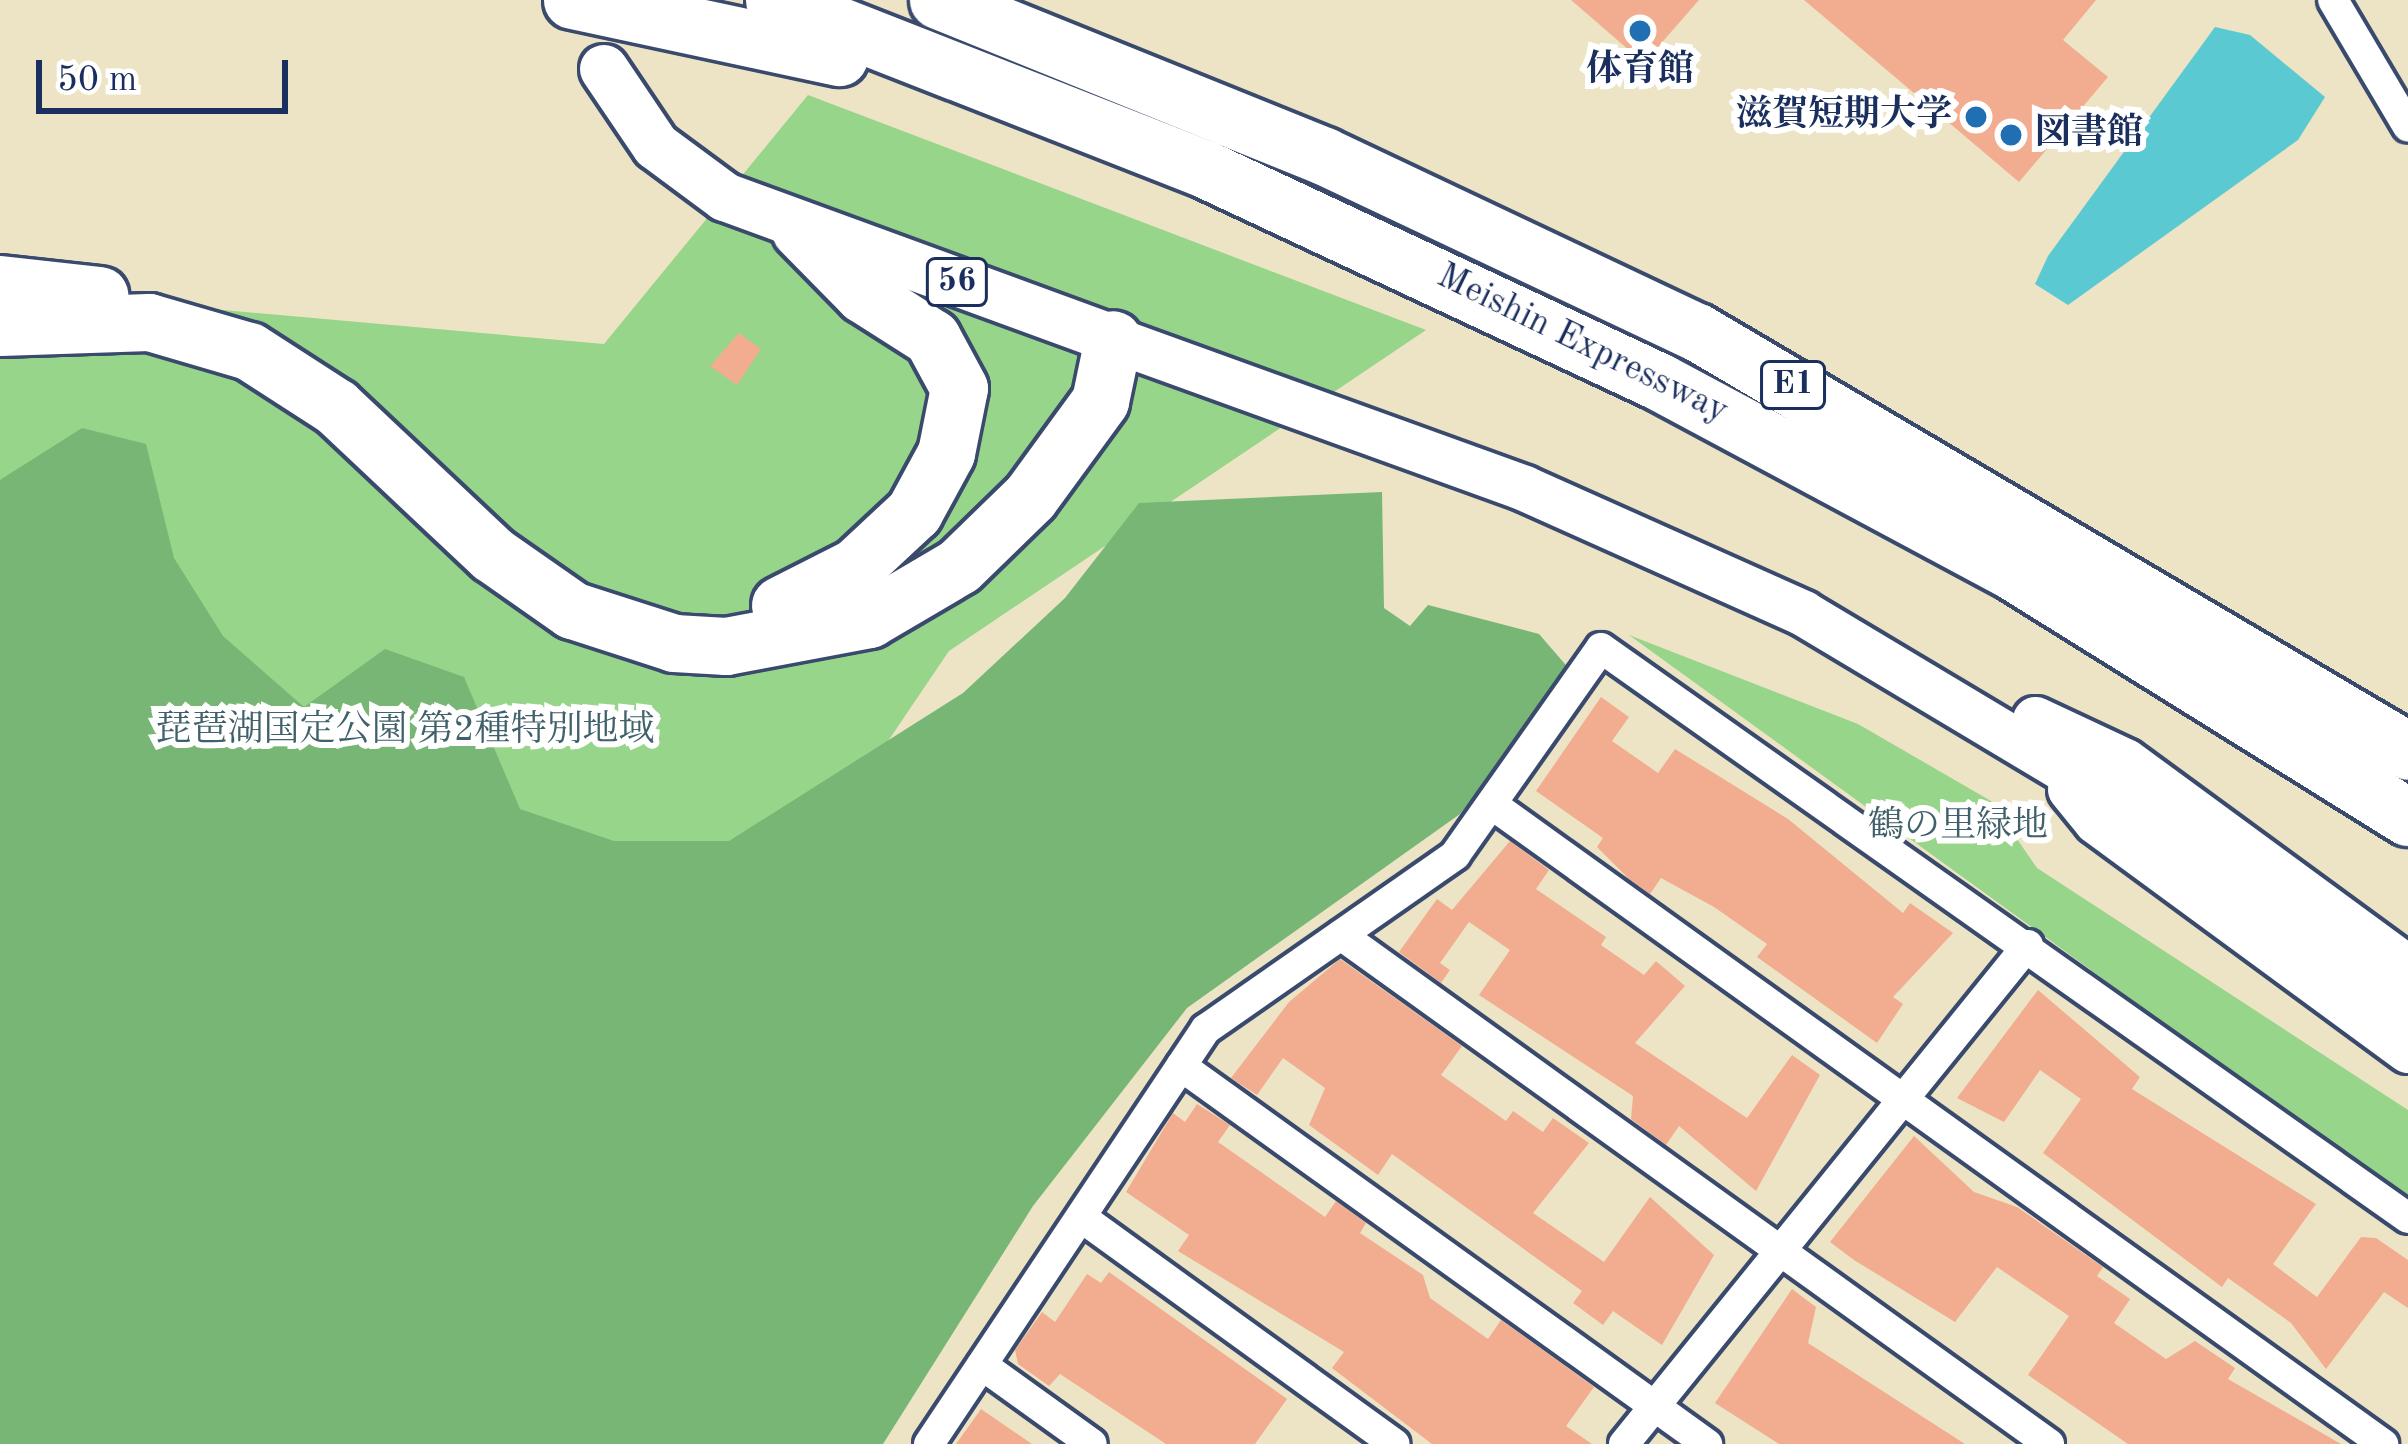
<!DOCTYPE html>
<html>
<head>
<meta charset="utf-8">
<style>
	body { margin:0 }
	#map { position:relative; width:2408px; height:1444px; overflow:hidden; background:#ece4c4; font-family:"Old Standard TT","Noto Serif JP",serif }
	div>[style] { position:absolute }
	.green>* { inset:0; background:#96d58a }
	.forest>* { inset:0; background:#78b676 }
	.water>* { inset:0; background:#5bc9d1 }
	.building>* { inset:0; background:#f2ad90 }
	.roads { filter:drop-shadow(3px 0 #3a4a6d) drop-shadow(-3px 0 #3a4a6d) drop-shadow(0 3px #3a4a6d) drop-shadow(0 -3px #3a4a6d) }
	.street>* { height:30px; margin:-15px; padding:0 15px; transform-origin:15px; border-radius:15px; background:#fff }
	.secondary>* { height:45px; margin:-22.5px; padding:0 22.5px; transform-origin:22.5px; border-radius:22.5px; background:#fff }
	.primary>* { height:48px; margin:-24px; padding:0 24px; transform-origin:24px; border-radius:24px; background:#fff }
	.highway>* { height:57px; margin:-28.5px; padding:0 28.5px; transform-origin:28.5px; border-radius:28.5px; background:#fff }
	.dots>* { width:33px; height:33px; translate:-50% -50%; box-sizing:border-box; border:6px solid #fff; border-radius:50% }
	span { translate:-50% -50%; white-space:nowrap; text-align:center; line-height:1.15; -webkit-text-stroke:12px #fff; paint-order:stroke }
	.shield-label span { padding:3px 9px; background:#fff; border:3px solid; border-radius:9px; -webkit-text-stroke-width:0 }
	.shield-label { font-size:33px; color:#1b2f5e; font-weight:700 }
	.poi-label { font-size:36px; color:#1b2f5e; font-weight:700 }
	.right { translate:-100% -50%; text-align:right }
	.left { translate:0 -50%; text-align:left }
	.street-label { font-size:36px; color:#1b2f5e }
	.park-label { font-size:36px; color:#40616b }
	.scale { position:absolute; left:36px; top:60px; width:252px; height:54px; box-sizing:border-box; border:6px solid #1b2f5e; border-top:0; padding-left:15px; font-size:36px; line-height:42px; white-space:nowrap; color:#1b2f5e; -webkit-text-stroke:9px #fff; paint-order:stroke }
</style>
</head>
<body>
<div id="map">
	<div class="green">
		<i style="clip-path:polygon(808px 95px,1426px 330px,949px 651px,500px 1314px,0 1444px,0 290px,604px 344px)"></i>
		<i style="clip-path:polygon(1629px 635px,1858px 724px,1991px 801px,2037px 868px,2408px 1110px,2408px 1200px)"></i>
	</div>
	<div class="forest">
		<i style="clip-path:polygon(82px 428px,146px 444px,174px 558px,223px 636px,304px 707px,385px 649px,464px 677px,520px 809px,614px 841px,729px 841px,963px 693px,1065px 598px,1139px 503px,1382px 492px,1384px 608px,1410px 626px,1428px 605px,1539px 634px,1571px 671px,1460px 814px,1187px 1008px,1033px 1206px,883px 1444px,0 1444px,0 480px)"></i>
	</div>
	<div class="water">
		<i style="clip-path:polygon(2215px 27px,2250px 35px,2325px 97px,2298px 140px,2068px 305px,2035px 284px,2048px 256px)"></i>
	</div>
	<div class="building">
		<i style="clip-path:polygon(1571px 0,1699px 0,1644px 63px)"></i>
		<i style="clip-path:polygon(1804px 0,2096px 0,2063px 40px,2108px 77px,2019px 182px)"></i>
		<i style="clip-path:polygon(739px 333px,761px 349px,737px 385px,710px 366px)"></i>
		<i style="clip-path:polygon(1601px 697px,1629px 717px,1612px 741px,1658px 773px,1675px 749px,1788px 819px,1903px 913px,1910px 903px,1953px 933px,1893px 997px,1903px 1004px,1877px 1043px,1757px 957px,1767px 944px,1714px 907px,1661px 878px,1650px 894px,1629px 879px,1597px 847px,1603px 838px,1536px 791px)"></i>
		<i style="clip-path:polygon(1510px 841px,1549px 870px,1536px 889px,1606px 937px,1601px 945px,1644px 975px,1656px 961px,1685px 986px,1635px 1043px,1747px 1118px,1792px 1055px,1820px 1075px,1756px 1191px,1679px 1126px,1666px 1145px,1631px 1119px,1633px 1096px,1479px 995px,1510px 950px,1469px 922px,1440px 963px,1450px 970px,1441px 983px,1399px 952px,1437px 899px,1452px 910px)"></i>
		<i style="clip-path:polygon(1340px 959px,1462px 1046px,1441px 1075px,1506px 1121px,1513px 1111px,1543px 1132px,1553px 1118px,1589px 1143px,1533px 1213px,1604px 1262px,1650px 1197px,1714px 1255px,1662px 1345px,1613px 1311px,1603px 1325px,1573px 1303px,1582px 1291px,1392px 1154px,1378px 1175px,1309px 1125px,1325px 1088px,1283px 1058px,1257px 1095px,1231px 1078px,1289px 1002px)"></i>
		<i style="clip-path:polygon(2038px 990px,2140px 1077px,2132px 1089px,2316px 1204px,2273px 1264px,2317px 1297px,2361px 1237px,2376px 1238px,2408px 1260px,2408px 1308px,2384px 1292px,2326px 1369px,2291px 1323px,2228px 1278px,2222px 1287px,2043px 1153px,2081px 1099px,2040px 1070px,2004px 1122px,1957px 1098px)"></i>
		<i style="clip-path:polygon(1197px 1104px,1230px 1125px,1218px 1142px,1325px 1217px,1336px 1201px,1366px 1223px,1360px 1233px,1423px 1275px,1430px 1298px,1488px 1339px,1501px 1320px,1594px 1387px,1566px 1426px,1592px 1444px,1432px 1444px,1332px 1368px,1344px 1352px,1178px 1251px,1189px 1235px,1126px 1192px,1173px 1113px,1185px 1122px)"></i>
		<i style="clip-path:polygon(1914px 1136px,1974px 1192px,2017px 1207px,2103px 1267px,2097px 1276px,2130px 1299px,2114px 1323px,2166px 1359px,2195px 1341px,2235px 1368px,2228px 1379px,2341px 1444px,2128px 1444px,2028px 1375px,2069px 1316px,1997px 1267px,1955px 1322px,1854px 1260px,1830px 1242px)"></i>
		<i style="clip-path:polygon(1109px 1272px,1287px 1399px,1255px 1444px,1166px 1444px,1060px 1374px,1049px 1386px,1018px 1364px,1015px 1350px,1042px 1312px,1055px 1322px,1087px 1274px,1101px 1283px)"></i>
		<i style="clip-path:polygon(1792px 1289px,1816px 1307px,1808px 1343px,1965px 1444px,1779px 1444px,1715px 1403px)"></i>
		<i style="clip-path:polygon(981px 1409px,1032px 1444px,956px 1444px)"></i>
	</div>
	<div class="roads">
		<div class="street">
			<i style="left:2333px;top:0;width:147px;rotate:59.4deg"></i>
			<i style="left:1497px;top:808px;width:1091px;rotate:35.67deg"></i>
			<i style="left:1341px;top:935px;width:872px;rotate:35.71deg"></i>
			<i style="left:1181px;top:1066px;width:648px;rotate:35.7deg"></i>
			<i style="left:1081px;top:1217px;width:387px;rotate:35.9deg"></i>
			<i style="left:982px;top:1365px;width:135px;rotate:35.7deg"></i>
			<i style="left:929px;top:1444px;width:499px;rotate:-56.3deg"></i>
			<i style="left:1206px;top:1029px;width:304px;rotate:-34.9deg"></i>
			<i style="left:1455px;top:855px;width:253px;rotate:-54.8deg"></i>
			<i style="left:1601px;top:648px;width:988px;rotate:35.23deg"></i>
			<i style="left:1624px;top:1444px;width:642px;rotate:-51.01deg"></i>
		</div>
		<div class="secondary">
			<i style="left:1113px;top:339px;width:437px;rotate:19.9deg"></i>
			<i style="left:1524px;top:488px;width:306px;rotate:24.1deg"></i>
			<i style="left:1803px;top:613px;width:454px;rotate:30.9deg"></i>
			<i style="left:2193px;top:846px;width:270px;rotate:37.2deg"></i>
			<i style="left:2035px;top:719px;width:99px;rotate:25deg"></i>
			<i style="left:2125px;top:761px;width:351px;rotate:36.2deg"></i>
			<i style="left:2070px;top:789px;width:41px;rotate:50.9deg"></i>
			<i style="left:2096px;top:821px;width:387px;rotate:36.3deg"></i>
		</div>
		<div class="primary">
			<i style="left:604px;top:69px;width:93px;rotate:56deg"></i>
			<i style="left:656px;top:146px;width:86px;rotate:36.5deg"></i>
			<i style="left:725px;top:197px;width:413px;rotate:20.1deg"></i>
		</div>
		<div class="highway">
			<i style="left:572px;top:0;width:273px;rotate:12.1deg"></i>
			<i style="left:774px;top:0;width:465px;rotate:21.4deg"></i>
			<i style="left:1207px;top:170px;width:500px;rotate:25.08deg"></i>
			<i style="left:1660px;top:382px;width:402px;rotate:28.2deg"></i>
			<i style="left:2014px;top:572px;width:464px;rotate:31.9deg"></i>
			<i style="left:938px;top:0;width:416px;rotate:22deg"></i>
			<i style="left:1324px;top:156px;width:412px;rotate:25.3deg"></i>
			<i style="left:1697px;top:332px;width:825px;rotate:30.51deg"></i>
			<i style="left:0;top:284px;width:100px;rotate:6.3deg"></i>
			<i style="left:0;top:327px;width:149px;rotate:-1.9deg"></i>
			<i style="left:149px;top:322px;width:104px;rotate:16.2deg"></i>
			<i style="left:249px;top:351px;width:103px;rotate:32.8deg"></i>
			<i style="left:336px;top:407px;width:214px;rotate:43.3deg"></i>
			<i style="left:492px;top:554px;width:98px;rotate:35deg"></i>
			<i style="left:572px;top:610px;width:107px;rotate:17.9deg"></i>
			<i style="left:674px;top:643px;width:52px;rotate:3.3deg"></i>
			<i style="left:726px;top:646px;width:146px;rotate:-10.7deg"></i>
			<i style="left:869px;top:619px;width:104px;rotate:-30.5deg"></i>
			<i style="left:959px;top:566px;width:99px;rotate:-44.2deg"></i>
			<i style="left:1030px;top:497px;width:119px;rotate:-53.9deg"></i>
			<i style="left:1100px;top:401px;width:63px;rotate:-78.2deg"></i>
			<i style="left:780px;top:605px;width:84px;rotate:-26.9deg"></i>
			<i style="left:855px;top:567px;width:81px;rotate:-43deg"></i>
			<i style="left:914px;top:512px;width:67px;rotate:-61.5deg"></i>
			<i style="left:946px;top:453px;width:66px;rotate:-78.7deg"></i>
			<i style="left:959px;top:388px;width:57px;rotate:-118.4deg"></i>
			<i style="left:932px;top:338px;width:82px;rotate:-147.5deg"></i>
			<i style="left:863px;top:294px;width:90px;rotate:-134.5deg"></i>
		</div>
	</div>
	<div class="dots">
		<i style="left:1640px;top:31px;background:#1f6fb2"></i>
		<i style="left:1976px;top:117px;background:#1f6fb2"></i>
		<i style="left:2011px;top:135px;background:#1f6fb2"></i>
	</div>
	<div class="shield-label">
		<span style="left:957px;top:282px">56</span>
		<span style="left:1793px;top:385px">E1</span>
	</div>
	<div class="poi-label">
		<span style="left:1640px;top:72px">体育館</span>
		<span class="right" style="left:1952px;top:117px">滋賀短期大学</span>
		<span class="left" style="left:2035px;top:135px">図書館</span>
	</div>
	<div class="street-label">
		<span style="left:1582px;top:345px;rotate:26deg">Meishin Expressway</span>
	</div>
	<div class="park-label">
		<span style="left:405px;top:732px">琵琶湖国定公園 第2種特別地域</span>
		<span style="left:1958px;top:828px">鶴の里緑地</span>
	</div>
	<div class="scale">50 m</div>
</div>
</body>
</html>
